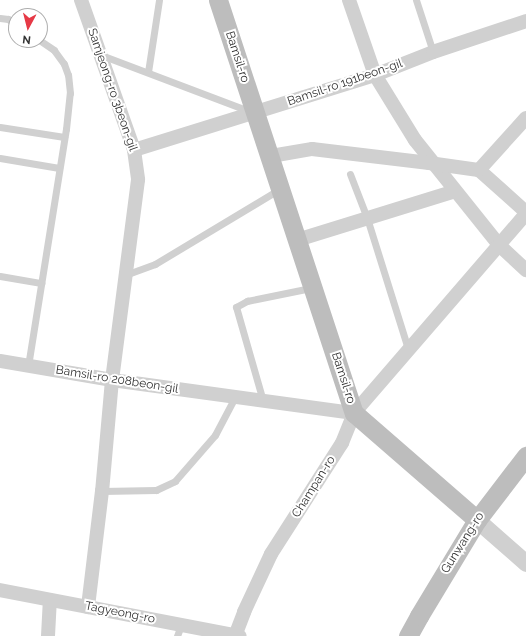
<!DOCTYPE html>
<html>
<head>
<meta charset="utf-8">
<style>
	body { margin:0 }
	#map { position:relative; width:526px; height:636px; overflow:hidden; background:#fff; font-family:Raleway,sans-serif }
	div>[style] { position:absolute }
	.service>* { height:7px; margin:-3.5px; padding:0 3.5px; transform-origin:3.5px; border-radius:3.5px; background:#d0d0d0 }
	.minor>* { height:14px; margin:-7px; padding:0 7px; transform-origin:7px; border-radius:7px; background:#d0d0d0 }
	.tertiary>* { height:17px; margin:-8.5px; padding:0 8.5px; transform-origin:8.5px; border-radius:8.5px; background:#d0d0d0 }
	.secondary>* { height:19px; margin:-9.5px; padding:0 9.5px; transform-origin:9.5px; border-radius:9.5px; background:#bdbdbd }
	span { translate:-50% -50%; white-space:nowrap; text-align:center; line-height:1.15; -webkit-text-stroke:4px #fff; paint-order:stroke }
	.street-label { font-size:12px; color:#333 }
	.north { position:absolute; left:8px; top:8px; width:40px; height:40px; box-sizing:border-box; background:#fff; border:1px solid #adadad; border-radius:50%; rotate:187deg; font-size:11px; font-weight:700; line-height:16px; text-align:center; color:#333 }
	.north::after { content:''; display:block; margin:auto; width:14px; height:18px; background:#e63946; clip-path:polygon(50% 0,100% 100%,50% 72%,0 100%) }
</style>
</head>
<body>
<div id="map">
	<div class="service">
		<i style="left:416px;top:0;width:55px;rotate:71.9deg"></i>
		<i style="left:0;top:18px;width:8px;rotate:7deg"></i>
		<i style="left:8px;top:19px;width:10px;rotate:37deg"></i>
		<i style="left:101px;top:55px;width:161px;rotate:20.7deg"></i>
		<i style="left:148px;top:72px;width:73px;rotate:-81.3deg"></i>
		<i style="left:0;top:127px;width:65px;rotate:8.9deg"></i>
		<i style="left:0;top:158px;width:60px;rotate:9.6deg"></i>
		<i style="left:350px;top:174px;width:47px;rotate:68.9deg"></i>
		<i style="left:367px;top:218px;width:137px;rotate:72.6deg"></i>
		<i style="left:125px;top:275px;width:32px;rotate:-20deg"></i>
		<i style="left:155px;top:264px;width:146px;rotate:-31deg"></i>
		<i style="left:0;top:276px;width:42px;rotate:9.7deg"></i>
		<i style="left:28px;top:366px;width:240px;rotate:-80.9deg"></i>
		<i style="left:66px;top:129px;width:36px;rotate:-84deg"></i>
		<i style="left:70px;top:93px;width:18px;rotate:-96deg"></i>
		<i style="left:68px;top:75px;width:12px;rotate:-110deg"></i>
		<i style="left:64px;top:64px;width:17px;rotate:-126deg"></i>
		<i style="left:54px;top:50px;width:18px;rotate:-146deg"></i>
		<i style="left:263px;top:401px;width:98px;rotate:-106deg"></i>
		<i style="left:236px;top:307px;width:13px;rotate:-29deg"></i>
		<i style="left:247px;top:301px;width:65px;rotate:-11.5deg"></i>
		<i style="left:102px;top:491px;width:54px;rotate:-1.1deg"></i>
		<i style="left:156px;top:490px;width:21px;rotate:-25deg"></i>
		<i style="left:175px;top:481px;width:61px;rotate:-49deg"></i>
		<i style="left:215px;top:435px;width:43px;rotate:-62.2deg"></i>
		<i style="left:177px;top:636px;width:12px;rotate:-70deg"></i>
	</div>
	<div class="minor">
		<i style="left:81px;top:0;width:159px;rotate:70.5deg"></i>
		<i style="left:134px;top:150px;width:30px;rotate:82deg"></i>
		<i style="left:138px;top:180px;width:202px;rotate:97.4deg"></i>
		<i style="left:112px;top:380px;width:111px;rotate:95.1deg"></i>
		<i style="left:102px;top:491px;width:117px;rotate:96.9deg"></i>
		<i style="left:349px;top:0;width:79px;rotate:70.9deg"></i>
		<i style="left:375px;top:75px;width:76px;rotate:58.4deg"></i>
		<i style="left:415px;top:140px;width:134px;rotate:51.3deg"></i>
		<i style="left:499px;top:245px;width:37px;rotate:43deg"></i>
		<i style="left:134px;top:150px;width:252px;rotate:-17.3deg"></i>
		<i style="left:375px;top:75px;width:62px;rotate:-21.6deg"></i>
		<i style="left:433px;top:52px;width:98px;rotate:-18.4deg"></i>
		<i style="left:271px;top:156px;width:42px;rotate:-9.7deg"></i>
		<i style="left:312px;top:149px;width:118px;rotate:6.8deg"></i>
		<i style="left:429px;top:163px;width:50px;rotate:8deg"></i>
		<i style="left:479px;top:170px;width:63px;rotate:41.8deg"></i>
		<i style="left:479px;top:170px;width:70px;rotate:-47.9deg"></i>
		<i style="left:297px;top:240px;width:165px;rotate:-17.2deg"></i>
		<i style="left:0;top:361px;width:114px;rotate:9.6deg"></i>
		<i style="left:112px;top:380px;width:244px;rotate:7.8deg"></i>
		<i style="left:0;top:590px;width:244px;rotate:10.9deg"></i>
		<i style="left:48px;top:636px;width:36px;rotate:-87deg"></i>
		<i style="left:235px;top:636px;width:26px;rotate:-69deg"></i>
		<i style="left:244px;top:612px;width:64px;rotate:-65deg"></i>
		<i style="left:271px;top:554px;width:132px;rotate:-57.4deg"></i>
		<i style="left:342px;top:443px;width:32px;rotate:-68deg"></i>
		<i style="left:354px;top:413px;width:263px;rotate:-49.2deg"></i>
	</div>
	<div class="tertiary">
		<i style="left:477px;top:520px;width:65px;rotate:41.3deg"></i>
	</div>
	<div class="secondary">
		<i style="left:218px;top:0;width:435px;rotate:71.8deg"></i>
		<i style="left:354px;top:413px;width:163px;rotate:41deg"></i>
		<i style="left:408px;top:636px;width:23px;rotate:-61deg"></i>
		<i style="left:419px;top:616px;width:112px;rotate:-58.9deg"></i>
		<i style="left:477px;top:520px;width:81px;rotate:-52.6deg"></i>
	</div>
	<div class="street-label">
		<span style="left:237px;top:57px;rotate:72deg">Bamsil-ro</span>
		<span style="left:345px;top:83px;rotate:-19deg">Bamsil-ro 191beon-gil</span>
		<span style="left:112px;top:90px;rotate:71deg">Samjeong-ro 3beon-gil</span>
		<span style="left:343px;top:378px;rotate:72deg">Bamsil-ro</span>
		<span style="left:117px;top:380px;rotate:9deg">Bamsil-ro 208beon-gil</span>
		<span style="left:314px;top:487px;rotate:-58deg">Champan-ro</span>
		<span style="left:463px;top:543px;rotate:-58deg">Gunwang-ro</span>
		<span style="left:120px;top:613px;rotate:11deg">Tagyeong-ro</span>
	</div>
	<div class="north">N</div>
</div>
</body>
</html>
